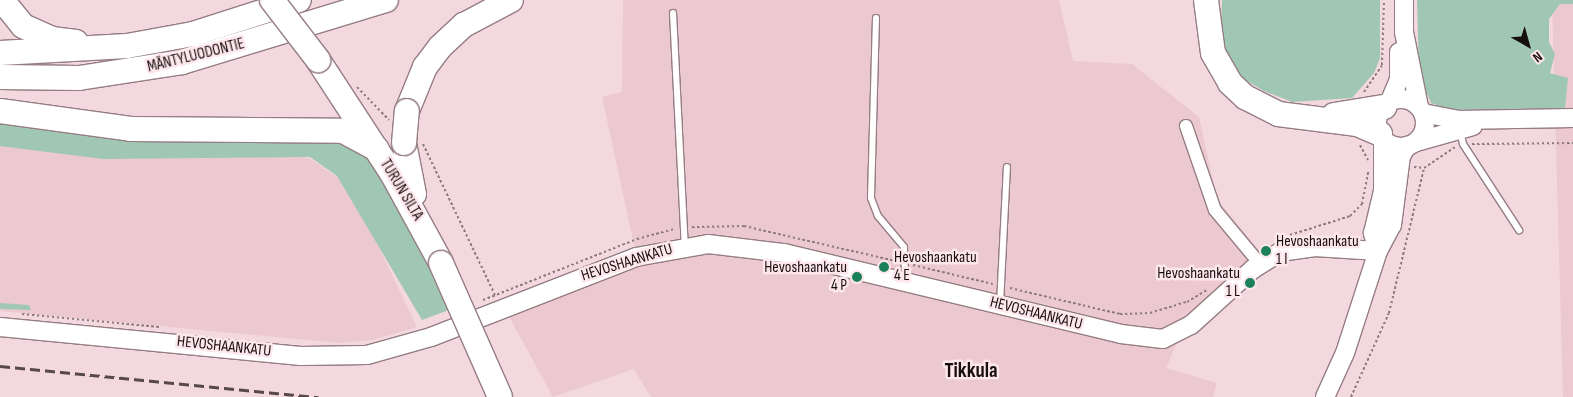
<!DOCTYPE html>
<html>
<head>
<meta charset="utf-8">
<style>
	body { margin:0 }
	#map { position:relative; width:1573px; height:397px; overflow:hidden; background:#f3d8df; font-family:"Sofia Sans Condensed",sans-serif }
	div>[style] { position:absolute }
	.built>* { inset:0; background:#ecc9d1 }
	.green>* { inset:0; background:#a0c7b3 }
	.path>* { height:2px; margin-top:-1px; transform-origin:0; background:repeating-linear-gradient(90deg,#8d7a7f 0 2.5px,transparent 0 5px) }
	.roads { filter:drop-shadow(1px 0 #957d83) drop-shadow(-1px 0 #957d83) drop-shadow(0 1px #957d83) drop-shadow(0 -1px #957d83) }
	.lane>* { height:6px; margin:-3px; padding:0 3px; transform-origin:3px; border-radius:3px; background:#fff }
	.street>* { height:12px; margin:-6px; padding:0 6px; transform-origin:6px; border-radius:6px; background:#fff }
	.secondary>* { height:18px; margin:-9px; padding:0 9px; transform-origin:9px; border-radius:9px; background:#fff }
	.secondary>.ring { margin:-9px; padding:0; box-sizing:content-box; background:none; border:18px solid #fff; border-radius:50% }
	.highway>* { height:24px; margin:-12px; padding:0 12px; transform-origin:12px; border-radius:12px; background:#fff }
	.rail>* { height:3px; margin-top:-1.5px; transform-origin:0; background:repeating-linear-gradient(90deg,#56484b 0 10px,transparent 0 15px) }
	.bridges { filter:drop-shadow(1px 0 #957d83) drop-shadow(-1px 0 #957d83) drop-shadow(0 1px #957d83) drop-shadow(0 -1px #957d83) }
	.highway-bridge>* { height:24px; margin:-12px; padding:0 12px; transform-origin:12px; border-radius:12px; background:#fff }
	.dots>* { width:14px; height:14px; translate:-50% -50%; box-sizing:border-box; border:2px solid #fde7ec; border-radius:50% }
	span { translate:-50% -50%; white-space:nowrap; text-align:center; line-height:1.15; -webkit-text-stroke:5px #fde7ec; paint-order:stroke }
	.street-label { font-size:16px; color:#170e10 }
	.poi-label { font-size:16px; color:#170e10 }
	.left { translate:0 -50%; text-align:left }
	.right { translate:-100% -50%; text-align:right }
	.district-label { font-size:21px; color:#170e10; font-weight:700 }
	.north { position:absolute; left:1503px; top:20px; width:50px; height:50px; -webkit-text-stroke:4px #fde7ec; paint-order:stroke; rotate:142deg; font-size:14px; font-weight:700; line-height:20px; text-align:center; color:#170e10 }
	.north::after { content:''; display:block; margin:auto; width:18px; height:22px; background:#170e10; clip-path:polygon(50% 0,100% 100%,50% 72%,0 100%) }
</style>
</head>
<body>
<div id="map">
	<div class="built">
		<i style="clip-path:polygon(623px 0,1059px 0,1073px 61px,1132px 64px,1199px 117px,1217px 199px,1262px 254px,1190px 313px,1166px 368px,1217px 383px,1213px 397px,651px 397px,634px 369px,553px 397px,506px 311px,638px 263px,602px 97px,622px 92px)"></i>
		<i style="clip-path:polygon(1573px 0,1573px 397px,1563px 397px,1552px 1px)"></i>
		<i style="clip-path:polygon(0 136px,309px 158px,338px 178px,374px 237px,417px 327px,372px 340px,339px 343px,0 311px)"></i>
	</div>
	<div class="green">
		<i style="clip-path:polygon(1222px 0,1380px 0,1380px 58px,1374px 73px,1352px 98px,1292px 102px,1264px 91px,1244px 79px,1227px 55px,1221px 26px)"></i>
		<i style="clip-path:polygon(1417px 0,1573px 0,1573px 4px,1560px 4px,1549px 19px,1549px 42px,1555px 54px,1550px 73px,1568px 78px,1565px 108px,1450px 110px,1431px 103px,1419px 75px)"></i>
		<i style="clip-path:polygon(0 118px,299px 136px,361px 145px,412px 232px,449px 310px,422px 320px,337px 176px,310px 157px,103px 159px,0 146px)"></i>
		<i style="clip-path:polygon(0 303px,29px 305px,31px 310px,0 309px)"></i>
	</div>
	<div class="path">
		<i style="left:357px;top:87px;width:46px;rotate:45.9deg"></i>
		<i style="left:1364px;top:92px;width:32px;rotate:-56deg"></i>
		<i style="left:1382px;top:65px;width:65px;rotate:-88.2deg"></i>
		<i style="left:423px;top:144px;width:167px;rotate:64.5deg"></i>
		<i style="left:1472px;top:144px;width:101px;rotate:-0.6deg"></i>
		<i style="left:1360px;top:145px;width:17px;rotate:62deg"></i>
		<i style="left:1414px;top:167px;width:10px;rotate:6deg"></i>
		<i style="left:1424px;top:168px;width:37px;rotate:-34deg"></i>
		<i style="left:692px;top:227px;width:52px;rotate:-1.1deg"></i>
		<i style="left:744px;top:226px;width:156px;rotate:13deg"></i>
		<i style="left:1290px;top:235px;width:63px;rotate:-17.6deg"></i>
		<i style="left:1350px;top:216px;width:17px;rotate:-45deg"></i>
		<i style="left:1362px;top:204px;width:33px;rotate:-79deg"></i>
		<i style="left:913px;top:265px;width:82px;rotate:13.4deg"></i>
		<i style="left:1010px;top:288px;width:113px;rotate:13.3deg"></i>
		<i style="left:1120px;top:314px;width:30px;rotate:-2deg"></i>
		<i style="left:1150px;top:313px;width:39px;rotate:-17deg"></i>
		<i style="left:1187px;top:302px;width:23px;rotate:-31deg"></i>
		<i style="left:483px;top:300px;width:166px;rotate:-21.6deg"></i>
		<i style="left:637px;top:239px;width:39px;rotate:-15deg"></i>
		<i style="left:22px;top:314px;width:138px;rotate:5.4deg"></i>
		<i style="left:1351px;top:397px;width:92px;rotate:-65.7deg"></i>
		<i style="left:1389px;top:313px;width:149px;rotate:-76.4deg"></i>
	</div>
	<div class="roads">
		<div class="lane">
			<i style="left:673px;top:13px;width:233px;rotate:87.1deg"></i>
			<i style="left:876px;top:18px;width:180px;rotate:91.6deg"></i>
			<i style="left:871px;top:198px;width:19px;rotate:69deg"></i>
			<i style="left:878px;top:216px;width:40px;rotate:50deg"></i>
			<i style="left:904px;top:247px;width:34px;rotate:88deg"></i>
			<i style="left:1460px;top:131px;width:13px;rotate:77deg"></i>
			<i style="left:1463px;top:144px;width:103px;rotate:56.9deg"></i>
			<i style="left:1000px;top:304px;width:137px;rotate:-87.1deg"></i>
		</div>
		<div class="street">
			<i style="left:1186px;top:126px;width:89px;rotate:71deg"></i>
			<i style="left:1215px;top:210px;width:70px;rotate:50.2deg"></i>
		</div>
		<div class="secondary">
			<i style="left:1404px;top:0;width:32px;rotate:90deg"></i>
			<i style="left:1404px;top:32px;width:76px;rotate:78.7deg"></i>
			<i class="ring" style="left:1377px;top:99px;width:30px;height:30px"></i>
			<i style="left:1389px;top:103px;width:25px;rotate:-67deg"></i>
			<i style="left:1399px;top:80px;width:28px;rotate:-90deg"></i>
			<i style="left:1423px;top:113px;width:36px;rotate:11deg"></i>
			<i style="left:1458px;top:120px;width:115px;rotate:-1deg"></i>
			<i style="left:1416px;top:142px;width:59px;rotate:-15.7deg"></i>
			<i style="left:1378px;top:251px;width:19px;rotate:-106deg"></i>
			<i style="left:1373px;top:233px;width:43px;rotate:-76.6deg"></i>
			<i style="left:1383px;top:191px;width:53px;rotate:-90deg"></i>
			<i style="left:0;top:327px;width:302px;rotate:5.5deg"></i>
			<i style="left:301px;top:356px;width:66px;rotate:-0.9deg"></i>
			<i style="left:367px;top:355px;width:66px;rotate:-15.7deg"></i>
			<i style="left:431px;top:337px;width:220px;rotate:-21.3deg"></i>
			<i style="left:636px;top:257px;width:73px;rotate:-10.2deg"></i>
			<i style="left:708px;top:244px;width:77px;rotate:6.8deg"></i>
			<i style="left:784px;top:253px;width:347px;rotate:13.5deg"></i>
			<i style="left:1121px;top:334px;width:42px;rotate:6.8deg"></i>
			<i style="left:1163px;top:339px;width:31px;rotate:-27deg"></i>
			<i style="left:1191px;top:325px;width:84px;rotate:-42.1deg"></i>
			<i style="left:1253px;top:269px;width:32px;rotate:-32deg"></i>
			<i style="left:1280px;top:252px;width:34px;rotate:-8deg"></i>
			<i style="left:1314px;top:247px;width:64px;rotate:3.6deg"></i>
			<i style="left:1325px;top:397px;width:48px;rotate:-65.6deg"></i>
			<i style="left:1345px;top:353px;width:107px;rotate:-72.1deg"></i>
			<i style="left:1378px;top:251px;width:30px;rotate:-62deg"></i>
			<i style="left:1392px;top:225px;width:70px;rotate:-82.6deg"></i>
			<i style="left:1401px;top:156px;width:12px;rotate:-59deg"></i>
		</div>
		<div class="highway">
			<i style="left:2px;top:0;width:33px;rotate:51deg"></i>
			<i style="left:23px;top:26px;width:32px;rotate:24deg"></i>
			<i style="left:52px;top:39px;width:24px;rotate:7deg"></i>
			<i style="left:1206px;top:0;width:53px;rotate:82.5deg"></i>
			<i style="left:1213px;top:53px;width:34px;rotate:60deg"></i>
			<i style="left:1230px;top:83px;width:21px;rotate:43deg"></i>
			<i style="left:1245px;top:97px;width:37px;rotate:27deg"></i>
			<i style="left:1278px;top:114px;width:80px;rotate:7.2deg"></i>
			<i style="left:1357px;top:124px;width:25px;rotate:23deg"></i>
			<i style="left:0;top:53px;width:127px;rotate:-3.2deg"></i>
			<i style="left:127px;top:46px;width:67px;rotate:-10.3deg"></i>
			<i style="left:193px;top:34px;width:111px;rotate:-17.8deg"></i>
			<i style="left:318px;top:60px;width:137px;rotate:56.9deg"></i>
			<i style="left:393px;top:175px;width:100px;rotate:61.4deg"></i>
			<i style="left:0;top:77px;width:79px;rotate:0.7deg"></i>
			<i style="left:79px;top:78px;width:104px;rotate:-8.8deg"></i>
			<i style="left:182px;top:62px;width:213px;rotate:-16.9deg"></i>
			<i style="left:0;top:111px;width:132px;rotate:7.8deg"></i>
			<i style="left:131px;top:129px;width:212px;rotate:0.5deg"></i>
			<i style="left:343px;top:131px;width:38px;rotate:28deg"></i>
			<i style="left:407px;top:111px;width:48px;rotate:-67.8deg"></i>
			<i style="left:425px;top:67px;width:25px;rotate:-53deg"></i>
			<i style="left:440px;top:47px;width:33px;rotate:-43deg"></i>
			<i style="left:464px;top:25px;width:53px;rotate:-28deg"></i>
			<i style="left:1334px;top:115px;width:51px;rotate:-9.1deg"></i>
			<i style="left:404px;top:143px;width:52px;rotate:78.9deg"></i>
		</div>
	</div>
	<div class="rail">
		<i style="left:0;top:366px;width:320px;rotate:5.6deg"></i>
	</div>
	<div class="bridges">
		<div class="highway-bridge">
			<i style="left:272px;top:0;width:76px;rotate:52.5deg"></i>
			<i style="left:404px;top:143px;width:32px;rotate:-85deg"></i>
			<i style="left:441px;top:263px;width:146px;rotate:66.2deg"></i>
		</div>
	</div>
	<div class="dots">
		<i style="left:1266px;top:251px;background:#1a815b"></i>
		<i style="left:884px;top:267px;background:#1a815b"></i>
		<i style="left:857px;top:277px;background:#1a815b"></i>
		<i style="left:1250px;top:283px;background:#1a815b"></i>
	</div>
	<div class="street-label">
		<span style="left:196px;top:56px;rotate:-14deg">MÄNTYLUODONTIE</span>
		<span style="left:401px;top:190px;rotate:59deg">TURUN SILTA</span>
		<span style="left:627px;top:263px;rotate:-17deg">HEVOSHAANKATU</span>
		<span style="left:1036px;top:314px;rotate:14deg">HEVOSHAANKATU</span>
		<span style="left:224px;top:347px;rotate:6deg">HEVOSHAANKATU</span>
	</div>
	<div class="poi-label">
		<span class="left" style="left:1276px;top:251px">Hevoshaankatu<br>1 I</span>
		<span class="left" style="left:894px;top:267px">Hevoshaankatu<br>4 E</span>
		<span class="right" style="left:847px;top:277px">Hevoshaankatu<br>4 P</span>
		<span class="right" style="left:1240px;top:283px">Hevoshaankatu<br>1 L</span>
	</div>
	<div class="district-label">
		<span style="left:971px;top:371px">Tikkula</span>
	</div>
	<div class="north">N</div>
</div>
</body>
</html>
